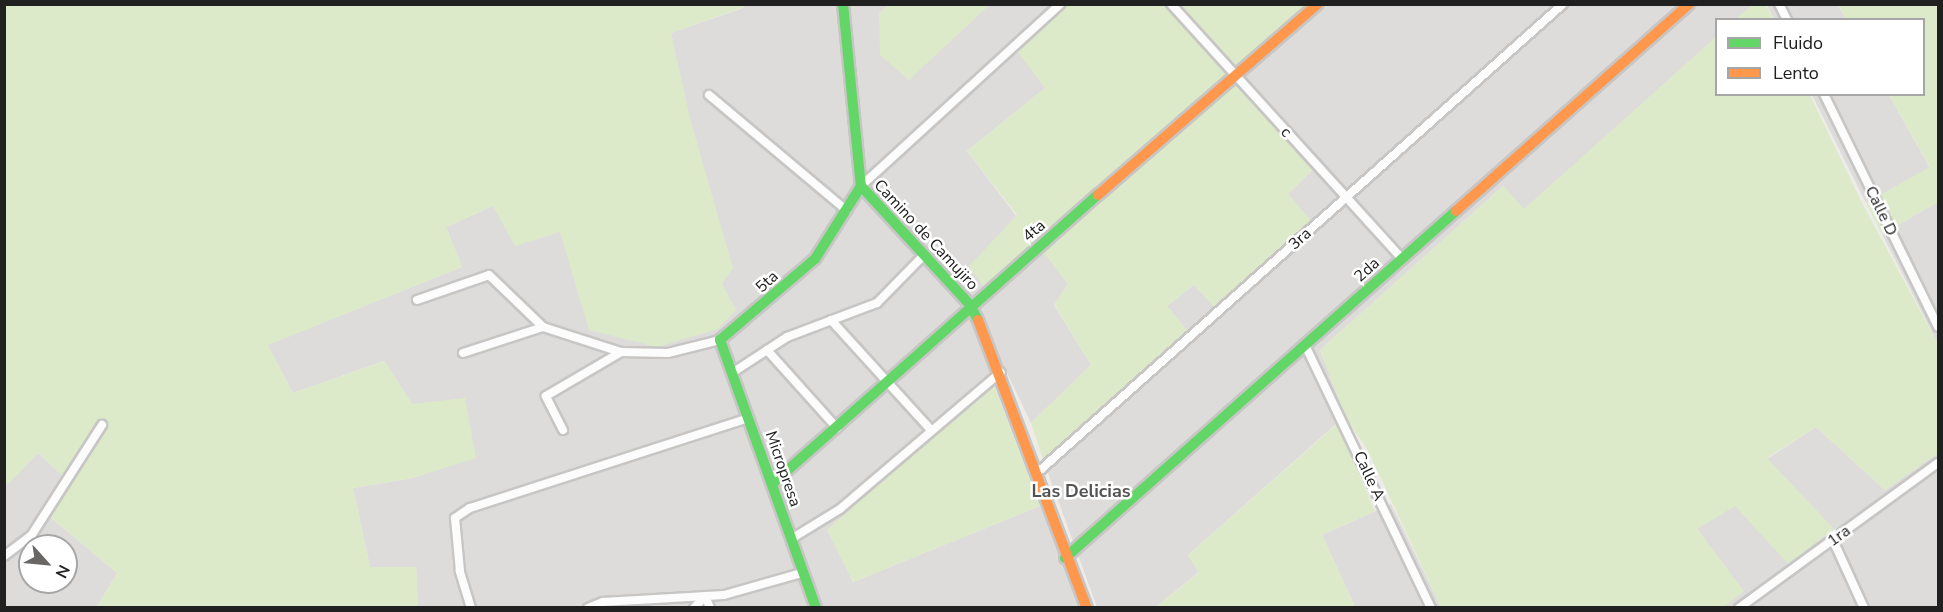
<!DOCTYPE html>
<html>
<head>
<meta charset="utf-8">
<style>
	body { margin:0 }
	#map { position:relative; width:1943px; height:612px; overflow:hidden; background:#eeece9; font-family:"Nunito Sans",sans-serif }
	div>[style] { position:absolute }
	.residential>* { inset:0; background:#dddcda }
	.grass>* { inset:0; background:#dceac9 }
	.roads { filter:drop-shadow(2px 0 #c7c6c5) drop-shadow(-2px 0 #c7c6c5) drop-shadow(0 2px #c7c6c5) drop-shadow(0 -2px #c7c6c5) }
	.street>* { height:8px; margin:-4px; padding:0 4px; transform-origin:4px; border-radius:4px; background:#fcfcfc }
	.fast>* { height:10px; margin:-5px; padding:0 5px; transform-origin:5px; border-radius:5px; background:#63d668 }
	.slow>* { height:10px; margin:-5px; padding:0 5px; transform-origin:5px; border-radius:5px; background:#ff974d }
	span { translate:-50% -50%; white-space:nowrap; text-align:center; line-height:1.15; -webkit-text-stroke:5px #fff; paint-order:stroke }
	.street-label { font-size:16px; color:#202020 }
	.neighbourhood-label { font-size:18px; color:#535353; font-weight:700 }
	.frame { position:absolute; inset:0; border:6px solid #202020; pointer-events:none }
	.legend { position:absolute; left:1715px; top:18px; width:210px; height:78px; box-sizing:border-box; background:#fff; border:2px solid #a6a6a6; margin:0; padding:8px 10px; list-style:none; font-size:18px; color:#202020 }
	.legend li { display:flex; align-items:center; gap:12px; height:30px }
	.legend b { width:30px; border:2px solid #a6a6a6 }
	.north { position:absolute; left:18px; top:534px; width:60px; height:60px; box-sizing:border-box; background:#fff; border:2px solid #a6a6a6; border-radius:50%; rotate:117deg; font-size:16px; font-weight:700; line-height:24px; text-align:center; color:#202020 }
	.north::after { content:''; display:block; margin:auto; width:21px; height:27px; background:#686766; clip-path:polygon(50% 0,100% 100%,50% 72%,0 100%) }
</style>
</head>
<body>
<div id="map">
	<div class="residential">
		<i style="clip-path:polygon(743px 5px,888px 5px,879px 14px,909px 79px,989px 5px,1065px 5px,1043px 24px,1045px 88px,967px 151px,1068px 284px,1054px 305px,1091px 365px,1031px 423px,1006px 371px,828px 530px,853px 582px,1040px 506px,1084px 607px,418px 607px,416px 567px,370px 567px,353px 488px,413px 478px,412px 404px,384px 361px,293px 393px,267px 345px,462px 267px,446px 227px,493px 206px,722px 284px,671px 33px,743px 8px)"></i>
		<i style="clip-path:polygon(1312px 5px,1753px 5px,1736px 19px,1716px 20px,1716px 37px,1524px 210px,1503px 186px,1320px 350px,1345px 416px,1188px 555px,1199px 572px,1156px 607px,1097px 607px,1044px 462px,1189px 333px,1167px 306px,1194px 285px,1216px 308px,1312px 223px,1288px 194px,1314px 168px,1232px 75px)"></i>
		<i style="clip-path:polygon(1767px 5px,1838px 5px,1846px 19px,1774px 19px)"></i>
		<i style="clip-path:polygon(1812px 95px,1889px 95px,1930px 168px,1866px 203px)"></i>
		<i style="clip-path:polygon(1938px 202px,1938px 344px,1882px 234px)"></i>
		<i style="clip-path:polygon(1816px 427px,1885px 490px,1938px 453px,1938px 607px,1723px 607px,1743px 591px,1697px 529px,1735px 505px,1833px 529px,1767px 459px)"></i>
		<i style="clip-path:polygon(evenodd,38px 453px,66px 479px,50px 517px,117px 573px,97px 607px,5px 607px,4px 481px,8px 483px,38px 453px,30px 546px,66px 546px,66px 582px,30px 582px,30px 546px)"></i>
		<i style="clip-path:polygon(1391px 504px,1441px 607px,1355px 607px,1322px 535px)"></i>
	</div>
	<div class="grass">
		<i style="clip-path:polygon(1753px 4px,1766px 5px,1774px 19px,1736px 19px)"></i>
		<i style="clip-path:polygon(5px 5px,743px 5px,744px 7px,671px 33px,691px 122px,733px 268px,722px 284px,736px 310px,718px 329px,657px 347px,589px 330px,560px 232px,515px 246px,493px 206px,446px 227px,462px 267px,268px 345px,293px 393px,385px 361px,412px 404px,465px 398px,476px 458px,413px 478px,353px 488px,370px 567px,416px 567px,418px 607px,97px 607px,117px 573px,50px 517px,66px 479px,38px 453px,8px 484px,5px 481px)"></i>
		<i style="clip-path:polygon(888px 5px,888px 4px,989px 5px,909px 80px,880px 55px,879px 14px)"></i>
		<i style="clip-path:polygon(1065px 5px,1312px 5px,1232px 75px,1314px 168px,1288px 194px,1313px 223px,1216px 309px,1194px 285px,1167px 306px,1189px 333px,1044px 462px,1031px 423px,1091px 365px,1054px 304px,1068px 284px,1039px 246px,984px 287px,969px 266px,1017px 215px,967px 151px,1045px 88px,1018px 52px)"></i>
		<i style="clip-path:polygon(1838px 5px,1938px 5px,1938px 202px,1882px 234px,1866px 203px,1930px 167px,1889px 95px,1924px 94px,1924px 20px,1846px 19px)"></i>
		<i style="clip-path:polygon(1716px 37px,1716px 94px,1810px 95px,1861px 201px,1938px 344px,1938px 453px,1885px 490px,1816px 427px,1767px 458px,1834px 529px,1788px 564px,1735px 506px,1697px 529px,1744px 591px,1723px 607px,1441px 607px,1368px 451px,1345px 416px,1320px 350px,1503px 186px,1524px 209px)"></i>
		<i style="clip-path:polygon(993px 383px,1040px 506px,853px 582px,827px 530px)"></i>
		<i style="clip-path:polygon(1337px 424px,1375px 511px,1322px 535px,1355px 607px,1156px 607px,1199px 573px,1188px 555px)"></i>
	</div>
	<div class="roads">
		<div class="street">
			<i style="left:1171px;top:4px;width:344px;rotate:47.8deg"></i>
			<i style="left:1779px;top:4px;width:18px;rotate:63deg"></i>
			<i style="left:1824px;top:94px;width:259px;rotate:63.9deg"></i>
			<i style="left:709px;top:95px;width:180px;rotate:40deg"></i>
			<i style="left:861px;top:186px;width:270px;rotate:-42.4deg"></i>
			<i style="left:417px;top:300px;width:76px;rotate:-19.1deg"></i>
			<i style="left:489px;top:275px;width:75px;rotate:43.9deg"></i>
			<i style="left:543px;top:327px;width:82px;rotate:17.8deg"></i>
			<i style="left:621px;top:352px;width:47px;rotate:1.2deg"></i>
			<i style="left:668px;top:353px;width:54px;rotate:-14deg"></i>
			<i style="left:831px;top:320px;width:149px;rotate:47.7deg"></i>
			<i style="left:1305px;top:345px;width:292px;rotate:64.4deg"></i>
			<i style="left:767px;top:350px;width:105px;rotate:48.1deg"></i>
			<i style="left:463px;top:353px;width:84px;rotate:-18deg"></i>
			<i style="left:732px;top:373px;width:66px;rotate:-33.2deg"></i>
			<i style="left:787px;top:337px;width:96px;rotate:-20.7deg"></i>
			<i style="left:877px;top:303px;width:67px;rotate:-45.6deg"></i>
			<i style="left:563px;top:430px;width:38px;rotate:-117deg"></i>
			<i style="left:546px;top:396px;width:87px;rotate:-30.4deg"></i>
			<i style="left:1037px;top:473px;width:705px;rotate:-41.72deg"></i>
			<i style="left:791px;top:539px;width:57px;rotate:-31.5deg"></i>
			<i style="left:840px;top:509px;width:211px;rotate:-40.4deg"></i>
			<i style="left:1833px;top:540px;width:75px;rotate:65.5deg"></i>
			<i style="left:4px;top:556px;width:34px;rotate:-37deg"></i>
			<i style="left:31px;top:536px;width:132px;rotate:-57.4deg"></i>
			<i style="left:471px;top:608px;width:39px;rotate:-107deg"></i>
			<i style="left:460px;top:571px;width:53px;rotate:-95.4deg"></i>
			<i style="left:455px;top:518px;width:18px;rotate:-34deg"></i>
			<i style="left:470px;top:508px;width:293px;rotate:-17.9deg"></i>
			<i style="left:588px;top:608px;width:16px;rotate:-22deg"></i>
			<i style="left:603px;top:602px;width:121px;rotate:-3.3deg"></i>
			<i style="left:724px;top:595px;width:81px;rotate:-15.8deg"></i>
			<i style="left:694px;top:608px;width:16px;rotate:-47deg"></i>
			<i style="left:705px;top:596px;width:13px;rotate:67deg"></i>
			<i style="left:1739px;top:608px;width:246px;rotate:-36.1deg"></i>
		</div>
		<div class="fast">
			<i style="left:843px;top:4px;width:183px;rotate:84.4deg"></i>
			<i style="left:861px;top:186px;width:161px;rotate:47.5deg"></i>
			<i style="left:970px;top:305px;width:17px;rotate:62deg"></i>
			<i style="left:772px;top:484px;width:436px;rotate:-41.6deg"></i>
			<i style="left:1065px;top:558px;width:523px;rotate:-41.59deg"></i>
			<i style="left:816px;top:608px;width:285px;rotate:-109.7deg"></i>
			<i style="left:720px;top:340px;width:125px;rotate:-40.5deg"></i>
			<i style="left:815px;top:259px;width:86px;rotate:-57.8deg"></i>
		</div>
		<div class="slow">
			<i style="left:1098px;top:195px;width:291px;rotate:-41deg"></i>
			<i style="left:1456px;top:211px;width:312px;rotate:-41.6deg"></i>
			<i style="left:978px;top:320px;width:308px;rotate:69.3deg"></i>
		</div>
	</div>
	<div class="street-label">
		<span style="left:1286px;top:132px;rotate:48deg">c</span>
		<span style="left:1881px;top:211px;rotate:64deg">Calle D</span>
		<span style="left:1034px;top:231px;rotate:-40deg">4ta</span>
		<span style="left:926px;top:235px;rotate:47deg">Camino de Camujiro</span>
		<span style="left:1300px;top:239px;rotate:-42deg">3ra</span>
		<span style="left:1367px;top:270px;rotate:-42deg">2da</span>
		<span style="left:767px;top:282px;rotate:-42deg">5ta</span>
		<span style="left:783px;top:469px;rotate:71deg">Micropresa</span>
		<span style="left:1369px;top:476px;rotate:65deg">Calle A</span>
		<span style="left:1839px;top:536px;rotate:-36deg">1ra</span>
	</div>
	<div class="neighbourhood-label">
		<span style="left:1081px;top:491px">Las Delicias</span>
	</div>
	<div class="frame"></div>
	<ul class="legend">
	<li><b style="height:8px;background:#63d668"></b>Fluido</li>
	<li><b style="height:8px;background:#ff974d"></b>Lento</li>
	</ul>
	<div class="north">N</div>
</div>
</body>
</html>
